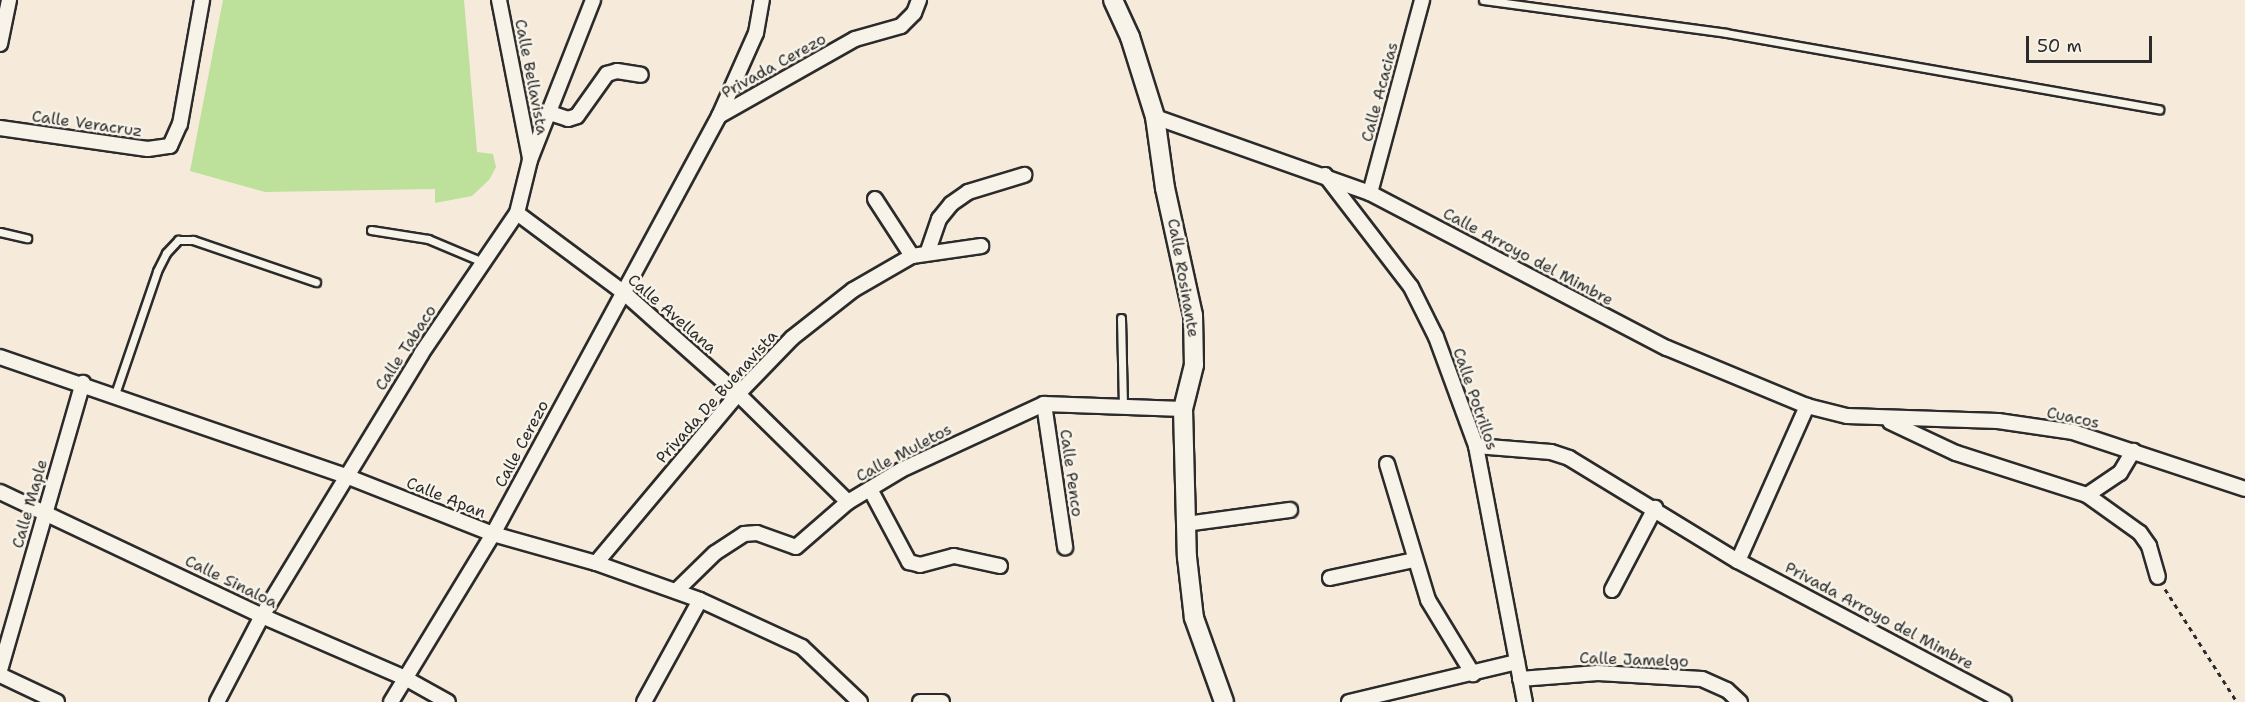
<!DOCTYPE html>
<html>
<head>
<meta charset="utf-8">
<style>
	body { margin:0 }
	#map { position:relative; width:2245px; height:702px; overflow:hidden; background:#f6eada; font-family:"Shantell Sans",sans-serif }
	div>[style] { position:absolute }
	.green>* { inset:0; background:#bde09a }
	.path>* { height:3px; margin-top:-1.5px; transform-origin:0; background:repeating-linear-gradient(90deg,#2b2b2b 0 4.5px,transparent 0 9px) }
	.roads { filter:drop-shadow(2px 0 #2b2b2b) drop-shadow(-2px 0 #2b2b2b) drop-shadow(0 2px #2b2b2b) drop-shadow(0 -2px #2b2b2b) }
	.lane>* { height:7px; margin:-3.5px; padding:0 3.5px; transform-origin:3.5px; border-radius:3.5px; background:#f7f3e8 }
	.street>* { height:14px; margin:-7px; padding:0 7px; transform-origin:7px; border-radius:7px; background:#f7f3e8 }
	.secondary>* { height:18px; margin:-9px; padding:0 9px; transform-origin:9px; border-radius:9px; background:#f7f3e8 }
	span { translate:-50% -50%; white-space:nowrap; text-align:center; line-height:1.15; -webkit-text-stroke:5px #f7f3e8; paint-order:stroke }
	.street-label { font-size:16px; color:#2b2b2b }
	.scale { position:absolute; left:2026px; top:36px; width:126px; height:27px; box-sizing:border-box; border:3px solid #2b2b2b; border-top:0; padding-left:8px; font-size:18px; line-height:21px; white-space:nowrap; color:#2b2b2b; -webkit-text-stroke:4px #f7f3e8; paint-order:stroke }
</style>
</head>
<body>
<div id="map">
	<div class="green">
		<i style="clip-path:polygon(223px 0,464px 0,477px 152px,493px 154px,496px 167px,489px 180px,472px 196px,435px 203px,435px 189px,265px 192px,190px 171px)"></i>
	</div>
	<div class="path">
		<i style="left:2165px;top:589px;width:134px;rotate:57.5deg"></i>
	</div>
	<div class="roads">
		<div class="lane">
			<i style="left:1483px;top:0;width:245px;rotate:7.7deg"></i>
			<i style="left:1726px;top:33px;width:440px;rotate:10deg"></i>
			<i style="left:371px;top:230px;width:58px;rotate:9deg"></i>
			<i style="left:428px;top:239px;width:60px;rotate:22.7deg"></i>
			<i style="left:0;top:232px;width:28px;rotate:13deg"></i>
			<i style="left:1121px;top:318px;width:89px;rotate:88.7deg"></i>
			<i style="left:115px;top:394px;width:130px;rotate:-71.1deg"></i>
			<i style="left:157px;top:271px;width:20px;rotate:-63deg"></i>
			<i style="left:166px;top:253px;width:18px;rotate:-47deg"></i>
			<i style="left:178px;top:240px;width:15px"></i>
			<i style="left:193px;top:240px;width:130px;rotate:18.9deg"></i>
		</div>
		<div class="street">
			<i style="left:499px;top:0;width:161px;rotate:78.9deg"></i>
			<i style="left:0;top:44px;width:45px;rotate:-78.4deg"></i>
			<i style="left:547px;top:112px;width:22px;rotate:18deg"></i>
			<i style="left:568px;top:119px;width:9px;rotate:-18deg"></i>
			<i style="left:577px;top:116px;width:52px;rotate:-54.5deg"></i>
			<i style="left:607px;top:74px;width:10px;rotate:-17deg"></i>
			<i style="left:617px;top:71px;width:24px;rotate:9deg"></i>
			<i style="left:719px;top:116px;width:91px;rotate:-66deg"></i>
			<i style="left:756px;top:33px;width:34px;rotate:-80deg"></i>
			<i style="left:1155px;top:117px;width:228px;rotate:19.5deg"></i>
			<i style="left:1370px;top:193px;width:335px;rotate:27.6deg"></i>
			<i style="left:1667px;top:348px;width:152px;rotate:22.5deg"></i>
			<i style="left:1807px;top:406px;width:41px;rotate:14deg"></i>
			<i style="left:1847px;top:416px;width:151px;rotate:1.9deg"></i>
			<i style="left:1998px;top:421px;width:76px;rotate:8.3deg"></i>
			<i style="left:2073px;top:432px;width:181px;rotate:18.3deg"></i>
			<i style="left:0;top:128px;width:149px;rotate:8.1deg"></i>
			<i style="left:148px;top:149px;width:22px;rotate:-8deg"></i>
			<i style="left:170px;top:146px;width:24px;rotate:-66deg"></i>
			<i style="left:180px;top:124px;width:126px;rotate:-79.9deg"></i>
			<i style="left:1325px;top:175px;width:141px;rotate:52.5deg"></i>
			<i style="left:1411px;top:287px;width:56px;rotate:63.4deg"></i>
			<i style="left:1436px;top:337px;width:116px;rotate:69.8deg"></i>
			<i style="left:1476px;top:446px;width:261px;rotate:79.2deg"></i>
			<i style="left:1370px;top:193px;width:200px;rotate:-74.9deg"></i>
			<i style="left:875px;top:199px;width:68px;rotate:57deg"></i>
			<i style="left:517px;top:213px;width:132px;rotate:36.7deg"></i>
			<i style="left:623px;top:292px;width:154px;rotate:41.6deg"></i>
			<i style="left:738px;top:394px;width:154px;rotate:44.5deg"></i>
			<i style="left:928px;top:251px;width:34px;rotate:-71deg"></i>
			<i style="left:939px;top:219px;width:19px;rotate:-51deg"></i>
			<i style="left:951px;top:204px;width:21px;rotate:-35deg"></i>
			<i style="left:968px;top:192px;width:59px;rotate:-16.9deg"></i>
			<i style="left:0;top:357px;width:366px;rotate:19deg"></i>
			<i style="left:346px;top:476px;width:158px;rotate:21.5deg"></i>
			<i style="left:493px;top:534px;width:107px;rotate:15.7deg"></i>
			<i style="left:596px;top:563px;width:110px;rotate:19.6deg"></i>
			<i style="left:700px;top:600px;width:112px;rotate:24.7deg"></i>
			<i style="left:802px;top:647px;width:80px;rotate:43.5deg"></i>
			<i style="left:1044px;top:404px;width:145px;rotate:81.6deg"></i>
			<i style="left:1890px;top:422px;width:73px;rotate:25.2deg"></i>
			<i style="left:1956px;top:453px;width:138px;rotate:17.8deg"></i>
			<i style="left:2087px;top:495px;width:65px;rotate:35.6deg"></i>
			<i style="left:2140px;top:533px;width:16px;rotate:55deg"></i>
			<i style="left:2149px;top:546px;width:32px;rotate:74deg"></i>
			<i style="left:1476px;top:446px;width:75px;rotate:4.6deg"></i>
			<i style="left:1551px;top:452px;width:19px;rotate:18deg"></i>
			<i style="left:1569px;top:458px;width:198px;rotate:31.4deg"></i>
			<i style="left:1738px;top:561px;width:301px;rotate:27.9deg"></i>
			<i style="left:1387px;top:464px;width:142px;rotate:73.2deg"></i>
			<i style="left:1428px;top:600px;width:87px;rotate:58.7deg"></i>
			<i style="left:870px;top:489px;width:83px;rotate:61.9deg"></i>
			<i style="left:909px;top:562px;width:11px;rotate:15deg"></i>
			<i style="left:920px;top:565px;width:35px;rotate:-15deg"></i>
			<i style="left:954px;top:556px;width:47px;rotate:12.3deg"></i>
			<i style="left:0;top:492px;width:290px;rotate:25.3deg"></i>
			<i style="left:262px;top:616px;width:156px;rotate:23.4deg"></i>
			<i style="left:405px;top:678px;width:49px;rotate:29.2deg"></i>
			<i style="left:2087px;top:495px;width:40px;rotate:-34deg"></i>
			<i style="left:2120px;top:473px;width:26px;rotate:-59deg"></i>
			<i style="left:1186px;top:524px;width:105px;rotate:-7.7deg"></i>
			<i style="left:1738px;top:561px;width:170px;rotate:-66deg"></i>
			<i style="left:596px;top:563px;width:221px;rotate:-50deg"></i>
			<i style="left:738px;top:394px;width:78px;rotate:-46deg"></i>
			<i style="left:792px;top:338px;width:78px;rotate:-38.2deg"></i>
			<i style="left:853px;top:290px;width:68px;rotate:-30deg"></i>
			<i style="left:912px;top:256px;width:70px;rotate:-8.2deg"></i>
			<i style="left:1330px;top:578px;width:86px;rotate:-12.1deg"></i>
			<i style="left:1612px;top:590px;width:93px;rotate:-62.3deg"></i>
			<i style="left:676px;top:591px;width:54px;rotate:-44.3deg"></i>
			<i style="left:715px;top:553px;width:35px;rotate:-33deg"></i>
			<i style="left:744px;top:534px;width:13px;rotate:-4deg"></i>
			<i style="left:757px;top:533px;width:41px;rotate:19.7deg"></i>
			<i style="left:796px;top:547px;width:69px;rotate:-40.9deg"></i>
			<i style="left:848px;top:502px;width:62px;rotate:-31.1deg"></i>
			<i style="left:901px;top:470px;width:157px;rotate:-24.8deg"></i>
			<i style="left:1044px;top:404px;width:139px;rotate:2.1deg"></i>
			<i style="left:0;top:670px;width:299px;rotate:-73.9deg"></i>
			<i style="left:0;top:675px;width:63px;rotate:25.3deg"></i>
			<i style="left:1520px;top:679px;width:78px;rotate:-4.4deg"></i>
			<i style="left:1598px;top:673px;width:104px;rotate:3.3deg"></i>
			<i style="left:1702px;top:679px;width:27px;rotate:24deg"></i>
			<i style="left:1727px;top:690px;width:18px;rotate:43deg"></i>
			<i style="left:217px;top:702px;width:97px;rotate:-62.4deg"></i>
			<i style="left:262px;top:616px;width:306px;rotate:-58.7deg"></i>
			<i style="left:421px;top:354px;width:171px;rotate:-55.8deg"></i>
			<i style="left:517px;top:213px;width:55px;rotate:-76.2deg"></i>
			<i style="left:530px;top:160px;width:172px;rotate:-68.5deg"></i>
			<i style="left:391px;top:702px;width:197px;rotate:-58.7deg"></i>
			<i style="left:493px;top:534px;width:475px;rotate:-61.6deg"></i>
			<i style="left:719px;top:116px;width:156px;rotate:-29.5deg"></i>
			<i style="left:855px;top:39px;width:48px;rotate:-15.8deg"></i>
			<i style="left:901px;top:26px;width:18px;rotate:-45deg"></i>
			<i style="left:914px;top:13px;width:14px;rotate:-69deg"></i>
			<i style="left:644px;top:702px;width:116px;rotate:-61.2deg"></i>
			<i style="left:920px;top:702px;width:22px"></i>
			<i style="left:1349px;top:702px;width:173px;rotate:-13.4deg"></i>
		</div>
		<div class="secondary">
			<i style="left:1113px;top:0;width:41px;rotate:65.3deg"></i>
			<i style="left:1130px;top:37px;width:84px;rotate:72.6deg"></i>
			<i style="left:1155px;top:117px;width:72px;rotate:82deg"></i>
			<i style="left:1165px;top:188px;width:130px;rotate:77.6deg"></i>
			<i style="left:1193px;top:315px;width:50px;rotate:88.9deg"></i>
			<i style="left:1194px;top:365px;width:45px;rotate:104deg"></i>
			<i style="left:1183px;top:409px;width:148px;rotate:88.5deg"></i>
			<i style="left:1187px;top:557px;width:61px;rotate:83.5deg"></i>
			<i style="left:1194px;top:618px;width:89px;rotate:70.3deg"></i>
		</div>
	</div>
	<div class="street-label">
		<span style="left:774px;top:66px;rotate:-29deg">Privada Cerezo</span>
		<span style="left:531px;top:77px;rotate:79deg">Calle Bellavista</span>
		<span style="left:1380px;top:92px;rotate:-75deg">Calle Acacias</span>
		<span style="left:87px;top:124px;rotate:8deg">Calle Veracruz</span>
		<span style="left:1528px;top:257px;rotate:28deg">Calle Arroyo del Mimbre</span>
		<span style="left:1183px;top:278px;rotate:80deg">Calle Rosinante</span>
		<span style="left:672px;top:314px;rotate:41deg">Calle Avellana</span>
		<span style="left:406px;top:348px;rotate:-57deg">Calle Tabaco</span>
		<span style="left:717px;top:397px;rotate:-48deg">Privada De Buenavista</span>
		<span style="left:1475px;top:399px;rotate:71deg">Calle Potrillos</span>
		<span style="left:2073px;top:418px;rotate:12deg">Cuacos</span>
		<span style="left:522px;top:444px;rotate:-62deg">Calle Cerezo</span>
		<span style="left:904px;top:453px;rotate:-28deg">Calle Muletos</span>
		<span style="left:1071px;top:473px;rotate:82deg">Calle Penco</span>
		<span style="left:446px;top:498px;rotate:22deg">Calle Apan</span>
		<span style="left:30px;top:504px;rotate:-74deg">Calle Maple</span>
		<span style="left:231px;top:582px;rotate:26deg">Calle Sinaloa</span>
		<span style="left:1879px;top:616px;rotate:28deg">Privada Arroyo del Mimbre</span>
		<span style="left:1634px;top:660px;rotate:2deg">Calle Jamelgo</span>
	</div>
	<div class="scale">50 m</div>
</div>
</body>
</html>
